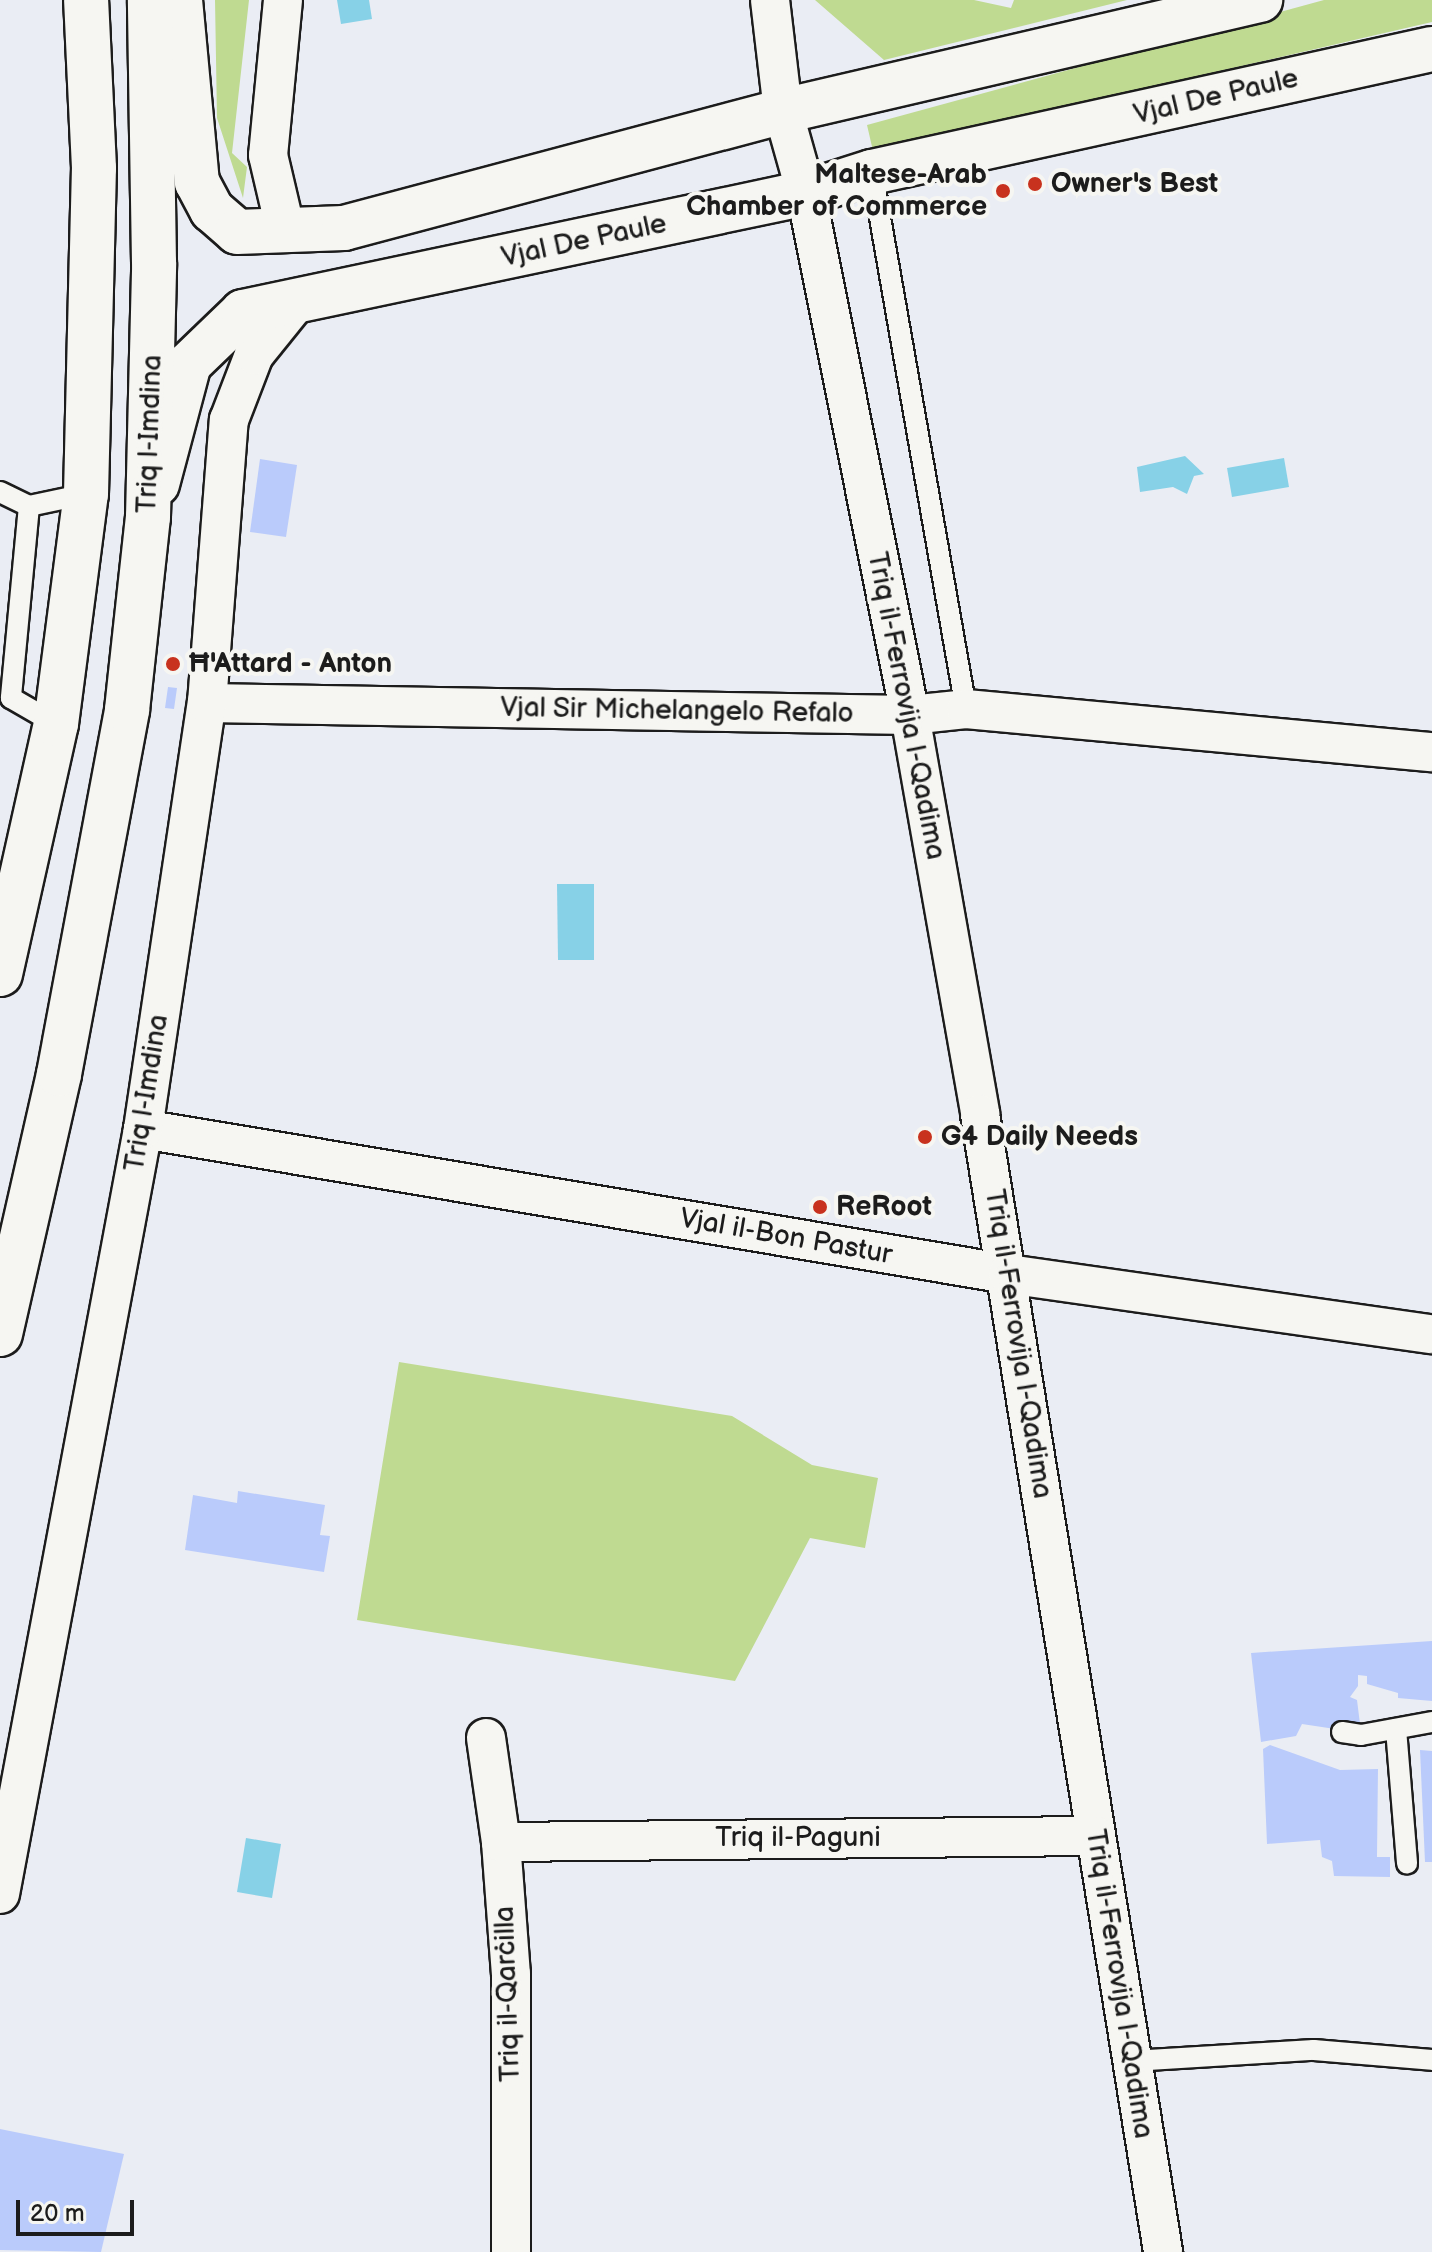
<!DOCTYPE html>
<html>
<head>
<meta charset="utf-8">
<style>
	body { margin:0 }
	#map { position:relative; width:1432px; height:2252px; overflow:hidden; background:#eaedf4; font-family:"Balsamiq Sans",sans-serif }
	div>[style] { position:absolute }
	.green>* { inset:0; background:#bfda91 }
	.water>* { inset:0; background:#87d1e7 }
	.building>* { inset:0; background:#bacbfb }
	.roads { filter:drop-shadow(2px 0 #1c1c1c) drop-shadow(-2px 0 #1c1c1c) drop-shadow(0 2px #1c1c1c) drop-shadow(0 -2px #1c1c1c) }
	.lane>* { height:20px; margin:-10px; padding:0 10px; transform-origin:10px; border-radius:10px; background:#f6f6f2 }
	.street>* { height:38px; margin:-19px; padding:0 19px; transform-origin:19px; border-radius:19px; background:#f6f6f2 }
	.secondary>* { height:44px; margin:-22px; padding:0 22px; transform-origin:22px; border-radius:22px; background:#f6f6f2 }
	.highway>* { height:44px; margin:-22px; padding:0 22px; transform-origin:22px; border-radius:22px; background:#f6f6f2 }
	.dots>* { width:22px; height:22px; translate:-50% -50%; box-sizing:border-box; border:4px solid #f6f6f2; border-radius:50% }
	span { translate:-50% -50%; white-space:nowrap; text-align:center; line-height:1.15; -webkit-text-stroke:8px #f6f6f2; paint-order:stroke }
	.street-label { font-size:28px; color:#1c1c1c }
	.poi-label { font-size:28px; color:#1c1c1c; font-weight:700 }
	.right { translate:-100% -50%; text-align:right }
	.left { translate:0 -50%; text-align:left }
	.scale { position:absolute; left:16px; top:2200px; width:118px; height:36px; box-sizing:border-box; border:4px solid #1c1c1c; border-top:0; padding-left:10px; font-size:24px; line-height:28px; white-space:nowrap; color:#1c1c1c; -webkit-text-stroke:6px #f6f6f2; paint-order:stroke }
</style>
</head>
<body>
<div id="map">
	<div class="green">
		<i style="clip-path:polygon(215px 0,249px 0,232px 153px,247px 167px,243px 198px,217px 118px)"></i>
		<i style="clip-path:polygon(815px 0,974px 0,1011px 8px,1014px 0,1127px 0,884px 60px)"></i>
		<i style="clip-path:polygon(1324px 0,1432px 0,1432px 22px,873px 151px,867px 125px)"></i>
		<i style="clip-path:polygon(399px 1362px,732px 1416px,812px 1465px,878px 1478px,865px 1548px,810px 1538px,735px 1681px,357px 1620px)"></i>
	</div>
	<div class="water">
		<i style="clip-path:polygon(337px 0,369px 0,372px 19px,341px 24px)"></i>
		<i style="clip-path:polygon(1185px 456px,1204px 474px,1194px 476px,1187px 494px,1173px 487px,1140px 492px,1137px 467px)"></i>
		<i style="clip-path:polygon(1284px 458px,1289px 487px,1232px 497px,1227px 468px)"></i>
		<i style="clip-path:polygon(557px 884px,594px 884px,594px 960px,558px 960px)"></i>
		<i style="clip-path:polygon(246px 1838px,281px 1844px,272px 1898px,237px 1892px)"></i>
	</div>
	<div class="building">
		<i style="clip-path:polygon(260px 459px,297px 465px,286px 537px,250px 532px)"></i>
		<i style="clip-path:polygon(168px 687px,177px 688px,174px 709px,165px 708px)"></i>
		<i style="clip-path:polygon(238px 1491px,325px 1505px,320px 1535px,330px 1536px,324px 1572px,185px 1550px,193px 1495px,237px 1503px)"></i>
		<i style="clip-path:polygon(1432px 1641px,1432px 1701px,1398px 1698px,1398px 1693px,1367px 1684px,1367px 1676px,1358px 1675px,1358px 1686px,1350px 1697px,1357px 1700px,1360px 1724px,1336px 1723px,1335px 1729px,1302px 1724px,1296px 1736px,1261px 1742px,1251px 1653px)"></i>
		<i style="clip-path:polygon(1270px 1745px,1340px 1770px,1378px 1769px,1377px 1857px,1390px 1857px,1390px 1877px,1334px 1876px,1332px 1861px,1322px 1857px,1320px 1840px,1267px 1844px,1263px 1749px)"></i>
		<i style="clip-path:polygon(1420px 1750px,1432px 1751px,1432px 1862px,1425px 1862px)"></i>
		<i style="clip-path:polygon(0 2129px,124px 2154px,101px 2252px,0 2250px)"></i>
	</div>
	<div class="roads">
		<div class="lane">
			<i style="left:872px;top:172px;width:545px;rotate:80.07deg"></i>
			<i style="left:0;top:492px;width:32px;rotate:26deg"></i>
			<i style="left:29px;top:506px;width:58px;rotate:-11.9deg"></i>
			<i style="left:29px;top:506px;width:193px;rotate:95.4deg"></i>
			<i style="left:11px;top:698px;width:52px;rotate:30deg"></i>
			<i style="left:1396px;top:1729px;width:135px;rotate:85.3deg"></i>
			<i style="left:1342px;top:1732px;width:19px;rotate:9deg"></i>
			<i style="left:1361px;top:1735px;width:72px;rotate:-10.4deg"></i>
			<i style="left:1132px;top:2061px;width:182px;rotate:-3.5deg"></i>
			<i style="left:1314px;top:2050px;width:118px;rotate:4.8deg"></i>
		</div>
		<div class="street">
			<i style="left:283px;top:0;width:156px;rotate:95.5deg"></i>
			<i style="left:268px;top:155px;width:79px;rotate:76.8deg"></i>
			<i style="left:770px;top:0;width:112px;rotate:83.3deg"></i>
			<i style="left:783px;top:111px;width:85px;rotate:74.3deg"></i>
			<i style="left:806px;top:193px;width:532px;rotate:78.73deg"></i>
			<i style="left:910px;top:715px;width:405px;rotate:80deg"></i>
			<i style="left:980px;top:1114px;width:1153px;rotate:80.86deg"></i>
			<i style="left:207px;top:703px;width:703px;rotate:0.98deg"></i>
			<i style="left:910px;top:715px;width:56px;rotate:-6.1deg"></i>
			<i style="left:966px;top:709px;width:468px;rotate:5.3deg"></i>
			<i style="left:143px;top:1129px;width:877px;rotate:9.52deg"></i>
			<i style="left:1008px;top:1274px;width:428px;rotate:8.1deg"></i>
			<i style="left:486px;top:1738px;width:105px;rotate:81.8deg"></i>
			<i style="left:501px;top:1842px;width:132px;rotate:85.7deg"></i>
			<i style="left:511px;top:1974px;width:278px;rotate:90deg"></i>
			<i style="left:501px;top:1842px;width:594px;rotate:-0.58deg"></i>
			<i style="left:0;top:1894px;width:778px;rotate:-79.41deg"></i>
			<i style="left:143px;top:1129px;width:431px;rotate:-81.5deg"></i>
			<i style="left:207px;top:703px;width:284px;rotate:-85.6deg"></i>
			<i style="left:229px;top:420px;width:70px;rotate:-69deg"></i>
			<i style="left:254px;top:355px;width:67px;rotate:-51.1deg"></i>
		</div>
		<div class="secondary">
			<i style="left:180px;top:0;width:183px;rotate:84.7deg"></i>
			<i style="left:197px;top:182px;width:32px;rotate:62deg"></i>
			<i style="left:212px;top:210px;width:33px;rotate:41deg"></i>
			<i style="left:237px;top:232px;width:107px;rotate:-2.1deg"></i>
			<i style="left:344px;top:228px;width:454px;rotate:-14.9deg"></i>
			<i style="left:783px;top:111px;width:490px;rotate:-13.1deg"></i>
			<i style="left:157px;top:484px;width:124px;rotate:-75.1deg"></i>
			<i style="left:189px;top:364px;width:75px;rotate:-43.9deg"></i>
			<i style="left:243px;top:312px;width:575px;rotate:-11.93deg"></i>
			<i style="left:806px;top:193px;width:69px;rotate:-17.7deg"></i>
			<i style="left:872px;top:172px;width:573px;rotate:-12.39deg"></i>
		</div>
		<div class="highway">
			<i style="left:0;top:974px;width:256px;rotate:-77.4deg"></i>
			<i style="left:56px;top:724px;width:232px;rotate:-82.6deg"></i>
			<i style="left:86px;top:494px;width:326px;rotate:-88.6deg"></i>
			<i style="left:94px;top:168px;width:168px;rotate:-92.7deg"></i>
			<i style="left:0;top:1334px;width:267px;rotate:-77.2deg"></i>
			<i style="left:59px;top:1074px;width:370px;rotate:-79.4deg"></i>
			<i style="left:127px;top:710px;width:194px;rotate:-83.8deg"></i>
			<i style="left:148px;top:517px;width:254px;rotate:-88.6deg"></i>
			<i style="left:154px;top:263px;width:263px;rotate:-90.9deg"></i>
		</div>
	</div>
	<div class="dots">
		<i style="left:1035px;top:184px;background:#c8321e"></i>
		<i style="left:1003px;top:191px;background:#c8321e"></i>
		<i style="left:173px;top:664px;background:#c8321e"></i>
		<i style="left:925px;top:1137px;background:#c8321e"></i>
		<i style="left:820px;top:1207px;background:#c8321e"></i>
	</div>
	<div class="street-label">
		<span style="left:1216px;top:97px;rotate:-13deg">Vjal De Paule</span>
		<span style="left:584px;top:241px;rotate:-12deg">Vjal De Paule</span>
		<span style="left:150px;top:434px;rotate:-88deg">Triq l-Imdina</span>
		<span style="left:906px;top:706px;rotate:79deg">Triq il-Ferrovija l-Qadima</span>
		<span style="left:677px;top:711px;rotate:1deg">Vjal Sir Michelangelo Refalo</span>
		<span style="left:147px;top:1093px;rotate:-81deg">Triq l-Imdina</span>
		<span style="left:786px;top:1237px;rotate:10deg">Vjal il-Bon Pastur</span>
		<span style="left:1018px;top:1344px;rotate:81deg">Triq il-Ferrovija l-Qadima</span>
		<span style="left:798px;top:1838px">Triq il-Paguni</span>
		<span style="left:1119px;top:1984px;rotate:81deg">Triq il-Ferrovija l-Qadima</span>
		<span style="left:508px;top:1994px;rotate:-92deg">Triq il-Qarċilla</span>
	</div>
	<div class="poi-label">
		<span class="right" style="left:987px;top:191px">Maltese-Arab<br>Chamber of Commerce</span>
		<span class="left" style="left:1051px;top:184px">Owner's Best</span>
		<span class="left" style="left:189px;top:664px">Ħ'Attard - Anton</span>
		<span class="left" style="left:941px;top:1137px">G4 Daily Needs</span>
		<span class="left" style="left:836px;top:1207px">ReRoot</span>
	</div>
	<div class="scale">20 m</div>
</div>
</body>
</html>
